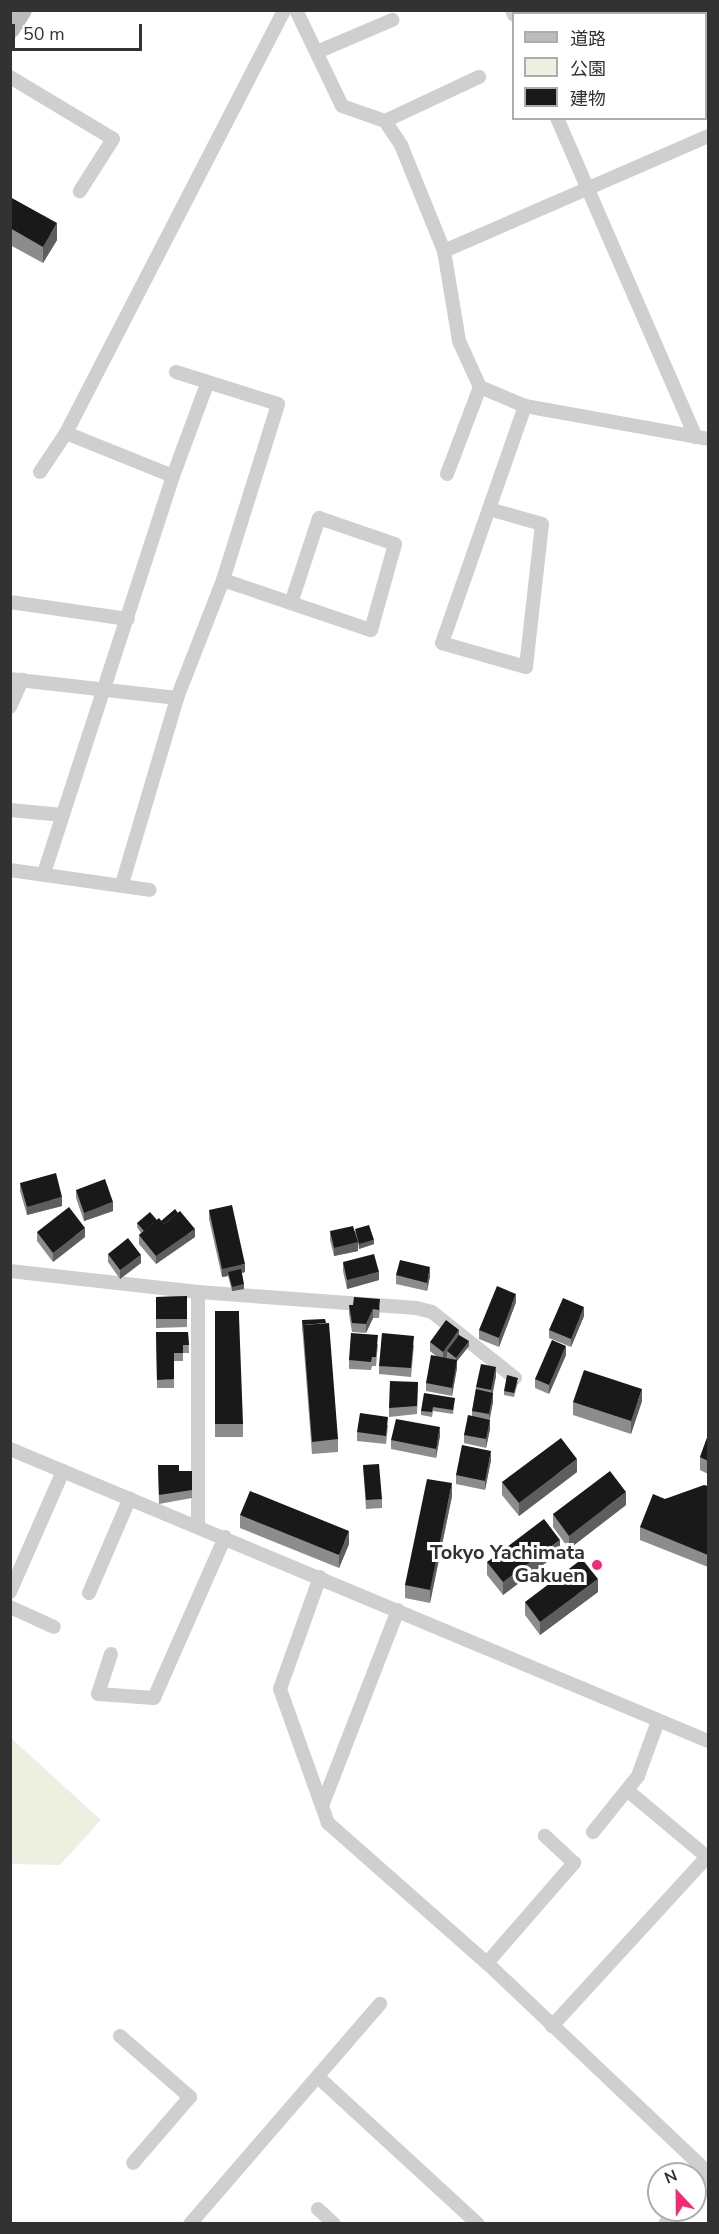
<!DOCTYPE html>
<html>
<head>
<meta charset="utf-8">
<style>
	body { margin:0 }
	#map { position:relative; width:719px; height:2234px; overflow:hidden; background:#fff; font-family:"Nunito Sans","Noto Sans JP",sans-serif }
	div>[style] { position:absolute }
	.green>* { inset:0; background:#edf0e0 }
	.street>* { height:14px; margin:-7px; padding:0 7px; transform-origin:7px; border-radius:7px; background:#cfcfcf }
	.secondary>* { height:20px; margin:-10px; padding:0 10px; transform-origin:10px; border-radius:10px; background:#bcbcbc }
	.wall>* { inset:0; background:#8c8c8c }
	.shaded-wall>* { inset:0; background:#5e5e5e }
	.building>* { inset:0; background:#191919 }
	.dots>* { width:16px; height:16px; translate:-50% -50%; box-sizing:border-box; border:3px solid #fff; border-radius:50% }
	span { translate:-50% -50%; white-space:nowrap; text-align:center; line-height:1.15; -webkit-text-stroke:6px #fff; paint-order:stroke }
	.poi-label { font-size:20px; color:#323232; font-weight:700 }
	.right { translate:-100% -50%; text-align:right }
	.frame { position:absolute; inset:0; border:12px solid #323232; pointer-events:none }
	.legend { position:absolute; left:512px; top:12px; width:195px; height:108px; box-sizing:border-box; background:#fff; border:2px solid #adadad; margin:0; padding:8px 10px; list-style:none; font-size:18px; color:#323232 }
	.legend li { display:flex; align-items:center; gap:12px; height:30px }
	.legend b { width:30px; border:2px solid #adadad }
	.north { position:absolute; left:647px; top:2162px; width:60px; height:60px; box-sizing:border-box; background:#fff; border:2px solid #adadad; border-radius:50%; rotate:338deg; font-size:16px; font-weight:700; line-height:24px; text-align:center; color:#323232 }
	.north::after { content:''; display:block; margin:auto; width:21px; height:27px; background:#f42a76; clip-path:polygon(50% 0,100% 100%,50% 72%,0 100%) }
	.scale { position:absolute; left:12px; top:24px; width:130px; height:27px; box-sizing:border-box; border:3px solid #323232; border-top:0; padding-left:8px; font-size:18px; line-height:21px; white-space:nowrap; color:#323232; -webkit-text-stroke:4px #fff; paint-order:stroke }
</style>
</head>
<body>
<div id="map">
	<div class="green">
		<i style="clip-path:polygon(11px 1738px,101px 1820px,60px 1865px,11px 1864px)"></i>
	</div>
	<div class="street">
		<i style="left:296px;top:10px;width:106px;rotate:64.4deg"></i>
		<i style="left:342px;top:106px;width:46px;rotate:19.2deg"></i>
		<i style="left:385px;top:121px;width:29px;rotate:56deg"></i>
		<i style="left:401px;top:145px;width:114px;rotate:67.9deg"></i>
		<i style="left:444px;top:251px;width:91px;rotate:80.5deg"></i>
		<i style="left:459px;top:341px;width:51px;rotate:65.5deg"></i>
		<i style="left:480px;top:387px;width:49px;rotate:22.9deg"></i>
		<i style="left:525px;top:406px;width:186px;rotate:10.2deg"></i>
		<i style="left:512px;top:10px;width:5px;rotate:68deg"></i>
		<i style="left:569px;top:10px;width:4px;rotate:76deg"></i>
		<i style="left:317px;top:52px;width:82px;rotate:-23.1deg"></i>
		<i style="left:10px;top:77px;width:120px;rotate:31deg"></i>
		<i style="left:113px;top:139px;width:62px;rotate:122.4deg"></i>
		<i style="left:557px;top:118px;width:348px;rotate:66.5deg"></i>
		<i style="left:385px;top:121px;width:104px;rotate:-25.1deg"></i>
		<i style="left:444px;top:251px;width:288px;rotate:-23.5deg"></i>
		<i style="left:66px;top:433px;width:115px;rotate:21.9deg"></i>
		<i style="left:40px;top:472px;width:47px;rotate:-56.3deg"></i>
		<i style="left:66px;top:433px;width:476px;rotate:-62.7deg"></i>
		<i style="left:447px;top:474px;width:93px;rotate:-69.2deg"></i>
		<i style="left:489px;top:509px;width:55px;rotate:15.8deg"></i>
		<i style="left:542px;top:524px;width:144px;rotate:96.4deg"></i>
		<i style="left:526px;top:667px;width:87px;rotate:-164.1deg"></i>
		<i style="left:442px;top:643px;width:251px;rotate:-70.7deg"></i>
		<i style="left:223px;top:580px;width:156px;rotate:18.7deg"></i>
		<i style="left:371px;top:630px;width:89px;rotate:-74.4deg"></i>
		<i style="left:395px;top:544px;width:80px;rotate:-161.1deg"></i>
		<i style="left:319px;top:518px;width:89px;rotate:108.2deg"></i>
		<i style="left:10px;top:602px;width:119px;rotate:8.2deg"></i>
		<i style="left:10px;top:679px;width:168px;rotate:6.5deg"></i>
		<i style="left:10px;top:707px;width:30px;rotate:-66deg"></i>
		<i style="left:10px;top:810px;width:53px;rotate:5.4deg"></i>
		<i style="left:10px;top:870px;width:141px;rotate:8.1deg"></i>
		<i style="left:44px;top:873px;width:417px;rotate:-72deg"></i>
		<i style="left:173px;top:476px;width:98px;rotate:-69.7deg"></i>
		<i style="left:122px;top:884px;width:194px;rotate:-73.5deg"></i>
		<i style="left:177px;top:698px;width:127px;rotate:-68.7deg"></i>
		<i style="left:223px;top:580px;width:184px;rotate:-72.6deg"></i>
		<i style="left:278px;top:404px;width:107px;rotate:-162.6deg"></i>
		<i style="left:10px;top:1271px;width:189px;rotate:6.4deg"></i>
		<i style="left:198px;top:1292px;width:219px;rotate:4.2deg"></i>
		<i style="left:416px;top:1308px;width:16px;rotate:14deg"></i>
		<i style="left:432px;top:1312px;width:106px;rotate:38.5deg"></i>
		<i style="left:10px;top:1449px;width:757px;rotate:22.7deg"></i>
		<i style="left:198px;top:1526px;width:234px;rotate:-90deg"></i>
		<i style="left:320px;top:1577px;width:119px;rotate:109.7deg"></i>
		<i style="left:280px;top:1689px;width:124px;rotate:70.3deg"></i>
		<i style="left:10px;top:1592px;width:132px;rotate:-66.3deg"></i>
		<i style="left:89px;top:1593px;width:103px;rotate:-66.7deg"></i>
		<i style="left:10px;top:1607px;width:48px;rotate:24.4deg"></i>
		<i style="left:398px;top:1610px;width:210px;rotate:111.2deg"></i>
		<i style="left:322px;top:1806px;width:18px;rotate:71deg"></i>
		<i style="left:328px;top:1823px;width:212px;rotate:41.4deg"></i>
		<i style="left:487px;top:1963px;width:305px;rotate:43.5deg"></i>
		<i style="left:111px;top:1654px;width:42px;rotate:108deg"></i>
		<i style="left:98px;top:1694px;width:56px;rotate:4.1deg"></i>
		<i style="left:154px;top:1698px;width:176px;rotate:-66.2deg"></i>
		<i style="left:593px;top:1832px;width:72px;rotate:-51.2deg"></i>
		<i style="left:638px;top:1776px;width:59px;rotate:-70deg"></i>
		<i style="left:487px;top:1963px;width:133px;rotate:-49deg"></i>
		<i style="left:574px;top:1863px;width:40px;rotate:-137deg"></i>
		<i style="left:552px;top:2026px;width:229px;rotate:-47.5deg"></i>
		<i style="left:707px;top:1857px;width:103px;rotate:-140.1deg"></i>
		<i style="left:120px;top:2036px;width:93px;rotate:41.1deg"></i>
		<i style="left:190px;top:2097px;width:87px;rotate:130.8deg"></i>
		<i style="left:318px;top:2077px;width:217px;rotate:42.6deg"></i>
		<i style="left:695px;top:2188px;width:20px;rotate:-49deg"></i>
		<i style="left:318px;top:2209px;width:22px;rotate:43deg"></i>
		<i style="left:190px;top:2224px;width:291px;rotate:-49.2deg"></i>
		<i style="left:665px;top:2224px;width:18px;rotate:-52deg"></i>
	</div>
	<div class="secondary">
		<i style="left:10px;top:29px;width:22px;rotate:-58deg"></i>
	</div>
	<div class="wall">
		<i style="clip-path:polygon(10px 197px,57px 240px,43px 263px,10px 245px)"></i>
		<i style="clip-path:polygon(20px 1183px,62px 1206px,27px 1215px,20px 1191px)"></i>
		<i style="clip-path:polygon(76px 1190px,113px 1211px,84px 1221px,76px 1198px)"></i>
		<i style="clip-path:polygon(209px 1210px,245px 1272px,242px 1273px,244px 1289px,232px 1291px,228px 1276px,222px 1277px,209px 1219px)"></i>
		<i style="clip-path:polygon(157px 1220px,161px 1221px,195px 1237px,156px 1264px,139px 1244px,139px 1235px,141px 1233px,137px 1227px,137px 1223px)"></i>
		<i style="clip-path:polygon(330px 1231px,355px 1231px,374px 1244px,359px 1249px,358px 1243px,358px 1251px,334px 1256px,330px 1240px)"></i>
		<i style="clip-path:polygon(37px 1232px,85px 1237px,53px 1262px,37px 1241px)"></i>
		<i style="clip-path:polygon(108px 1254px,141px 1263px,120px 1279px,108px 1262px)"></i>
		<i style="clip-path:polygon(343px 1262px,379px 1280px,347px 1289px,343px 1271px)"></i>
		<i style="clip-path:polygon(396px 1275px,430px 1276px,427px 1291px,396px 1284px)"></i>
		<i style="clip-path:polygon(187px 1296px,187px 1327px,156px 1328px,156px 1297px)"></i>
		<i style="clip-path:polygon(516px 1302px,499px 1347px,479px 1339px,479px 1330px)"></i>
		<i style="clip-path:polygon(349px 1305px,380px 1307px,379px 1318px,373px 1318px,366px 1333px,352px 1332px,349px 1314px)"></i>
		<i style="clip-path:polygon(215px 1311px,243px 1424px,243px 1437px,215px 1437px)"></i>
		<i style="clip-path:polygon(584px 1316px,571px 1347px,549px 1338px,549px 1330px)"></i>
		<i style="clip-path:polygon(302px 1325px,338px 1439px,338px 1452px,312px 1454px)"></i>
		<i style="clip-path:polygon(156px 1332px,188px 1332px,189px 1353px,183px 1353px,183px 1361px,174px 1361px,174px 1388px,157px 1388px)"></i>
		<i style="clip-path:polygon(459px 1335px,469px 1346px,457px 1361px,457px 1368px,452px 1396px,426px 1391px,426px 1383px,436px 1356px,430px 1351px,430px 1342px)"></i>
		<i style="clip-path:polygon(378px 1344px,376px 1366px,372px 1366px,371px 1370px,349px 1369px,349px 1360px)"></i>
		<i style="clip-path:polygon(414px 1345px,411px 1377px,379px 1374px,379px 1366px)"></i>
		<i style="clip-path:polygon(566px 1355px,549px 1394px,535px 1388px,535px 1379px)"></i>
		<i style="clip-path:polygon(496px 1376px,493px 1393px,493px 1402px,489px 1420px,490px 1429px,486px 1448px,464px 1443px,464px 1435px,472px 1416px,472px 1411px,476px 1387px)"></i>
		<i style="clip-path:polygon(418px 1382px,417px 1414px,389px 1417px,389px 1408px)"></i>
		<i style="clip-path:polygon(518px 1382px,514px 1397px,504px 1395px,504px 1391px)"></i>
		<i style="clip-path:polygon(455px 1398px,453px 1414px,433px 1411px,432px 1417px,421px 1415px,421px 1411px)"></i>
		<i style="clip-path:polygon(642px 1401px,631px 1434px,573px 1415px,573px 1402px)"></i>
		<i style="clip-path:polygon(388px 1425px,386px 1444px,357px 1441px,357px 1432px)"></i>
		<i style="clip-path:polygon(708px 1435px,708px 1474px,700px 1470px,700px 1457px)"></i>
		<i style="clip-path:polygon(440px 1436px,436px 1458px,391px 1449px,391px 1440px)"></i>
		<i style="clip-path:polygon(491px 1460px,485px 1490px,456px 1484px,456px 1475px)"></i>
		<i style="clip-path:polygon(158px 1465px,179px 1471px,192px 1471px,192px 1498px,159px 1504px)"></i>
		<i style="clip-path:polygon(363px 1465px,382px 1499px,382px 1508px,366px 1509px)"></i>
		<i style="clip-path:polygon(577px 1472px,519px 1516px,502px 1495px,502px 1482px)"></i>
		<i style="clip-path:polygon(708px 1486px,708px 1567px,640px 1540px,640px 1527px,665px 1499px)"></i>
		<i style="clip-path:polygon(452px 1496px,430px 1603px,405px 1598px,405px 1585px)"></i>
		<i style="clip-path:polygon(626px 1505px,569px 1549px,553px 1527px,553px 1514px)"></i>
		<i style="clip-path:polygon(240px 1515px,349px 1544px,339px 1568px,240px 1528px)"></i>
		<i style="clip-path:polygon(560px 1552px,503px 1595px,487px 1575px,487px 1562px)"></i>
		<i style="clip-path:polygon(598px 1592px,540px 1635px,525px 1615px,525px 1602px)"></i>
	</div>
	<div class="shaded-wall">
		<i style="clip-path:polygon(57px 223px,57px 240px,43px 263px,43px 247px)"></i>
		<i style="clip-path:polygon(62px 1197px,62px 1206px,27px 1215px,27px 1207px)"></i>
		<i style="clip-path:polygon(113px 1202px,113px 1211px,84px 1221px,84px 1213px)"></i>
		<i style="clip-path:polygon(85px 1228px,85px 1237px,53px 1262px,53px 1253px)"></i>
		<i style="clip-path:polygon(195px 1229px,195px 1237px,156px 1264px,156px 1256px)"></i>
		<i style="clip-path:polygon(374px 1240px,374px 1244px,359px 1249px,359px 1244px)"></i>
		<i style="clip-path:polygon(358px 1242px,358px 1251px,334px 1256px,334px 1248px)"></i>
		<i style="clip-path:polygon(141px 1255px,141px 1263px,120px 1279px,120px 1270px)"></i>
		<i style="clip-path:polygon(245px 1264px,245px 1272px,229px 1276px,228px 1272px,228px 1276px,222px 1277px,222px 1269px)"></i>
		<i style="clip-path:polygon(430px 1267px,430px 1276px,427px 1291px,427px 1283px)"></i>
		<i style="clip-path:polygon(379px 1272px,379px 1280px,347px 1289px,347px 1280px)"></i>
		<i style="clip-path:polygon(244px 1284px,244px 1289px,232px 1291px,232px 1287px)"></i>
		<i style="clip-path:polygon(516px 1294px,516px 1302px,499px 1347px,499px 1338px)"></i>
		<i style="clip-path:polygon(584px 1307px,584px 1316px,571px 1347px,571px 1339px)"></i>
		<i style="clip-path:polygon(373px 1309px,373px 1318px,366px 1333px,366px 1324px)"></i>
		<i style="clip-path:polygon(459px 1330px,459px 1339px,447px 1351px,447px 1356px,443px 1361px,443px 1352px)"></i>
		<i style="clip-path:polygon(469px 1341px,469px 1346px,457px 1361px,457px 1368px,452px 1396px,452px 1388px,456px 1358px)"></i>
		<i style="clip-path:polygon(566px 1346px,566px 1355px,549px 1394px,549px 1385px)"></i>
		<i style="clip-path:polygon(496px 1367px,496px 1376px,491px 1398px,491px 1390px)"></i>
		<i style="clip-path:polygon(642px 1389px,642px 1401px,631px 1434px,631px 1421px)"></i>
		<i style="clip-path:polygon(493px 1393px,493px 1402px,489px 1423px,489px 1414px)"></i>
		<i style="clip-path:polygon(490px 1420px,490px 1429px,486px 1448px,486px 1439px)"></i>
		<i style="clip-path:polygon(440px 1427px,440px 1436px,436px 1458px,436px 1449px)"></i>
		<i style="clip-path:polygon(491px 1451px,491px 1460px,485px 1490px,485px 1481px)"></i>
		<i style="clip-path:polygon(577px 1459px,577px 1472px,519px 1516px,519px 1503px)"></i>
		<i style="clip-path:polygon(452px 1483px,452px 1496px,430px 1603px,430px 1590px)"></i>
		<i style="clip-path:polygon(626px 1492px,626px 1505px,569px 1549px,569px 1536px)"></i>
		<i style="clip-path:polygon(349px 1531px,349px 1544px,339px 1568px,339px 1555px)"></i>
		<i style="clip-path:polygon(560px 1540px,560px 1552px,503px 1595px,503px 1582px)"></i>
		<i style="clip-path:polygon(598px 1579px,598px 1592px,540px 1635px,540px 1622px)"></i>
	</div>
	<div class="building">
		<i style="clip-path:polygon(10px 197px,57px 223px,43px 247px,10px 228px)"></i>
		<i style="clip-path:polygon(56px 1173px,62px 1197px,27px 1207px,20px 1183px)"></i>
		<i style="clip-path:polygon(105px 1179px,113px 1202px,84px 1213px,76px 1190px)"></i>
		<i style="clip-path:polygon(232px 1205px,245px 1264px,222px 1269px,209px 1210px)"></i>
		<i style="clip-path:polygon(69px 1207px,85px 1228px,53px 1253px,37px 1232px)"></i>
		<i style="clip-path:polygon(175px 1209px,178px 1213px,164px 1224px,161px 1221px)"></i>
		<i style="clip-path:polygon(180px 1211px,195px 1229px,156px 1256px,139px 1235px,159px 1218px,164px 1224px)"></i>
		<i style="clip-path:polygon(150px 1212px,157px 1220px,144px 1231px,137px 1223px)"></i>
		<i style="clip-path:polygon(369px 1225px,374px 1240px,359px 1244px,355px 1229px)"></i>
		<i style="clip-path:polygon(353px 1226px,358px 1242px,334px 1248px,330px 1231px)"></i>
		<i style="clip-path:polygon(128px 1238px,141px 1255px,120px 1270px,108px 1254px)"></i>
		<i style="clip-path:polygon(374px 1254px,379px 1272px,347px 1280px,343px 1262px)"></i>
		<i style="clip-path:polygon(400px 1260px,430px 1267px,427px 1283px,396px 1275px)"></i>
		<i style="clip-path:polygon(241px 1269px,244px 1284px,232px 1287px,228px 1272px)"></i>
		<i style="clip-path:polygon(497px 1286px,516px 1294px,499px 1338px,479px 1330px)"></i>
		<i style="clip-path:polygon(187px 1296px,187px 1319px,156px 1319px,156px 1297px)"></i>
		<i style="clip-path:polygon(354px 1297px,380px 1299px,379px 1310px,373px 1309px,366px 1324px,352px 1323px,349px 1305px,353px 1305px)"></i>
		<i style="clip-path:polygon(563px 1298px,584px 1307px,571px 1339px,549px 1330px)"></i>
		<i style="clip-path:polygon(215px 1311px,239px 1311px,239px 1316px,215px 1316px,215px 1324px)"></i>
		<i style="clip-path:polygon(215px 1316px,239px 1316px,243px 1424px,215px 1424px)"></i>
		<i style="clip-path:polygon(325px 1319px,326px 1323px,303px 1325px,303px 1333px,302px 1320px)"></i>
		<i style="clip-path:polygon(446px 1320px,459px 1330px,443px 1352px,430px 1342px)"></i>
		<i style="clip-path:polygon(329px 1323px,338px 1439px,312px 1442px,303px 1325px)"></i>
		<i style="clip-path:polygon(156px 1332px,188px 1332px,189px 1345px,183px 1345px,183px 1353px,174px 1353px,174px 1379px,157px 1380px)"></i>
		<i style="clip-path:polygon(351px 1333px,378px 1335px,376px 1357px,372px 1357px,371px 1362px,349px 1360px)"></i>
		<i style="clip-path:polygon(382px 1333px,414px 1336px,411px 1368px,379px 1366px)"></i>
		<i style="clip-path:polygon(459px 1335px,469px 1341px,456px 1358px,447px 1351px)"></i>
		<i style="clip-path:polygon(552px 1340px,566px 1346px,549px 1385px,535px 1379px)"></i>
		<i style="clip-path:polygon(431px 1355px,457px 1360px,452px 1388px,426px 1383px)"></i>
		<i style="clip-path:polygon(481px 1364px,496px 1367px,491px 1390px,476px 1387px)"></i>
		<i style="clip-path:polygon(584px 1370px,642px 1389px,631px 1421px,573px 1402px)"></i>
		<i style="clip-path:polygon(507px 1375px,518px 1378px,514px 1393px,504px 1391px)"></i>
		<i style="clip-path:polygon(390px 1381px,418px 1382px,417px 1406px,389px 1408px)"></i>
		<i style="clip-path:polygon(476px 1389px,493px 1393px,489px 1414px,472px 1411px)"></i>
		<i style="clip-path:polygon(424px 1393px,455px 1398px,453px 1410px,433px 1407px,432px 1412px,421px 1411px)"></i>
		<i style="clip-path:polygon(360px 1413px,388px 1417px,386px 1436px,357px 1432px)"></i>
		<i style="clip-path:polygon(468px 1415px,490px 1420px,486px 1439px,464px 1435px)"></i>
		<i style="clip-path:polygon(396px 1419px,440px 1427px,436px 1449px,391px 1440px)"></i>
		<i style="clip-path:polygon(708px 1435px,708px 1461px,700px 1457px)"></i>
		<i style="clip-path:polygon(561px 1438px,577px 1459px,519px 1503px,502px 1482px)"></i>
		<i style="clip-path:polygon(462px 1445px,491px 1451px,485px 1481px,456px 1475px)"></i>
		<i style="clip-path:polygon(379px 1464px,382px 1499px,366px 1500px,363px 1465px)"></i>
		<i style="clip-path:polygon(158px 1465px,179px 1465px,179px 1471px,192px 1471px,192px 1490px,159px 1495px)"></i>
		<i style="clip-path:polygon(610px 1471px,626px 1492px,569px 1536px,553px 1514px)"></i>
		<i style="clip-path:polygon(427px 1479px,452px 1483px,430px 1590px,405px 1585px)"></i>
		<i style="clip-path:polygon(704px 1485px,708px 1486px,708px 1555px,640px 1527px,653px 1494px,665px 1499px)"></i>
		<i style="clip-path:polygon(250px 1491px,349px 1531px,339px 1555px,240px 1515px)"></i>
		<i style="clip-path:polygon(544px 1519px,560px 1540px,503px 1582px,487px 1562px)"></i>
		<i style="clip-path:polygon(582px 1559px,598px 1579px,540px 1622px,525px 1602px)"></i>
	</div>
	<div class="dots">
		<i style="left:597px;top:1565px;background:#f42a76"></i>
	</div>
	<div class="poi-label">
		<span class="right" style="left:585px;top:1564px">Tokyo Yachimata<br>Gakuen</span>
	</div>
	<div class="frame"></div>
	<ul class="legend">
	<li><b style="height:8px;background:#bcbcbc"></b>道路</li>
	<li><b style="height:16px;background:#edf0e0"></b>公園</li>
	<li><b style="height:16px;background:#191919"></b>建物</li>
	</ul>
	<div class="north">N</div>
	<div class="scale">50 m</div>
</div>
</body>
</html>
